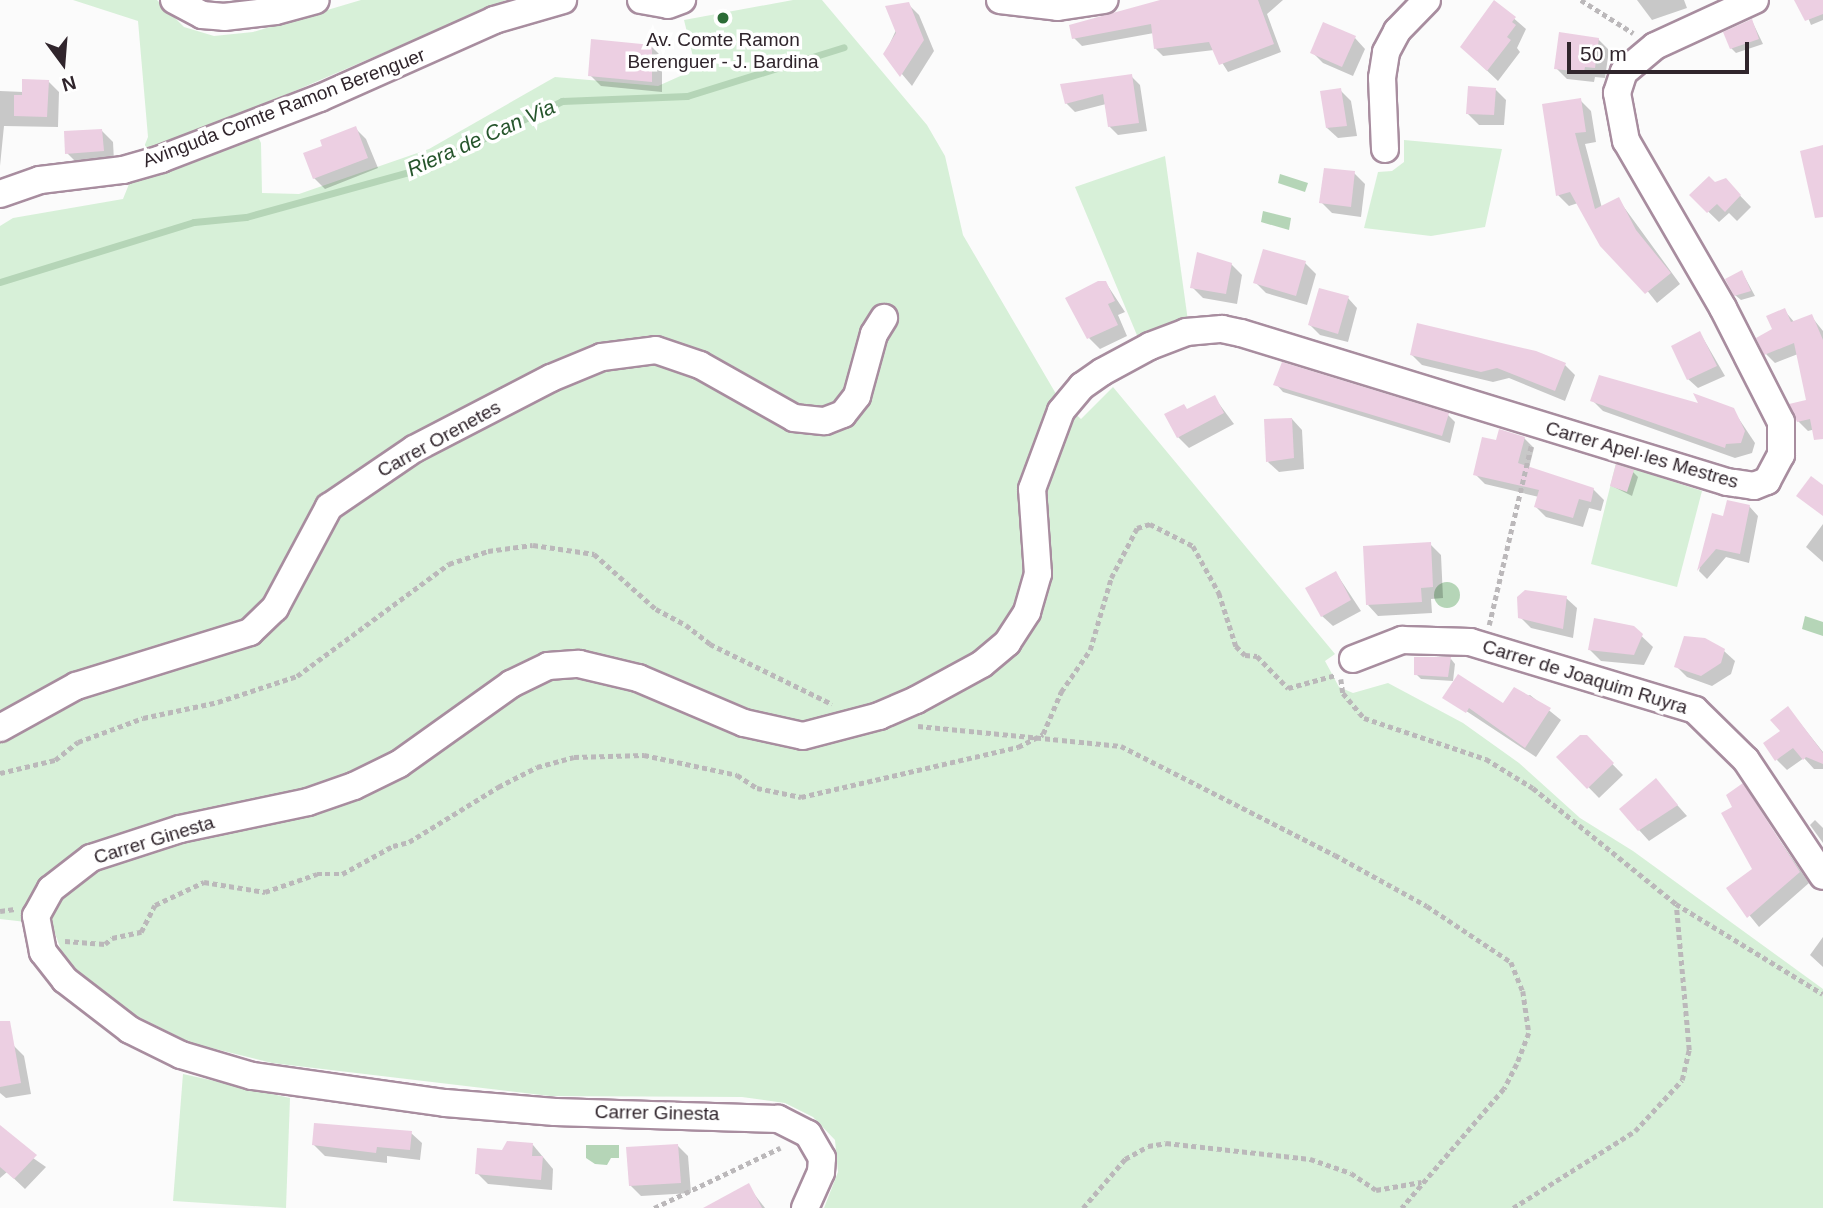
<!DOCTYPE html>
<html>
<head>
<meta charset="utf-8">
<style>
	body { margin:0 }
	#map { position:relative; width:1823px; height:1208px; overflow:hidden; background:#fbfbfb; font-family:Helvetica,sans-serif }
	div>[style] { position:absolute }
	.green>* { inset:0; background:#d7f0d8 }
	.water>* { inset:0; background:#b5d5b7 }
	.round { border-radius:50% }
	.shadow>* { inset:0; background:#0003 }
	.stream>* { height:7px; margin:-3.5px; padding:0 3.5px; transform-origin:3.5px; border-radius:3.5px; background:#b5d5b7 }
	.building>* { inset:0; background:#eccfe2 }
	.path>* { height:4.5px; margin-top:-2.25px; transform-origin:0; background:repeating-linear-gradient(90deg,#bbb8ba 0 5px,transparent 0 8.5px) }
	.roads { filter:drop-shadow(2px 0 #a88d9f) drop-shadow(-2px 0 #a88d9f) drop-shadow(0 2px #a88d9f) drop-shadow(0 -2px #a88d9f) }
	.street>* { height:26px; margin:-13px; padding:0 13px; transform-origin:13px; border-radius:13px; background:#fff }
	.dots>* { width:19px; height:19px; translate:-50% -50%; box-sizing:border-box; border:4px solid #fff; border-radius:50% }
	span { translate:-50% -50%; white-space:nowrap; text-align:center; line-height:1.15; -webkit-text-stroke:7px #fff; paint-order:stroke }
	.poi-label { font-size:19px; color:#30252c }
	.street-label { font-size:19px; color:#30252c }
	.water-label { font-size:21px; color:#26552c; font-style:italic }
	.north { position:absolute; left:28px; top:28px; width:70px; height:70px; -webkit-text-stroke:5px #fff; paint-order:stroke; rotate:164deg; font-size:19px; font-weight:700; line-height:28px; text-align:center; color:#30252c }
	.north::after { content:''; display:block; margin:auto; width:24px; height:32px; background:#30252c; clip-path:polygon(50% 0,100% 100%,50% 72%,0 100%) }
	.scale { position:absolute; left:1567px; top:42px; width:182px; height:32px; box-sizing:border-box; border:4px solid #30252c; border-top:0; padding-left:9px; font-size:21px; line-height:24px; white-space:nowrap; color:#30252c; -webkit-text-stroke:5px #fff; paint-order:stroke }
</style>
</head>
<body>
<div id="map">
	<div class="green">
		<i style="clip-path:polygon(73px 0,157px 0,184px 27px,214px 36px,253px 32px,361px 0,506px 0,246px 112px,261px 143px,262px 193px,299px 194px,429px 149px,555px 77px,658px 86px,696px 69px,684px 20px,793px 0,822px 0,927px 125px,945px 156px,963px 235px,1059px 399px,1081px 419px,1113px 387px,1335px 654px,1325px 661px,1339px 687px,1353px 693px,1388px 683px,1463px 723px,1519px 763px,1580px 818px,1633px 851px,1823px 989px,1823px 1208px,824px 1208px,838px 1172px,835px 1140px,813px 1117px,785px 1103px,742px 1097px,550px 1096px,272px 1063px,191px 1043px,121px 1008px,65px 961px,52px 925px,0 919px,0 226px,13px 218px,123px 199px,148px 137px,138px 21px)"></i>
		<i style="clip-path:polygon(1404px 140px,1502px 149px,1485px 227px,1431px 236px,1364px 228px,1378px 172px,1392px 171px,1404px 162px)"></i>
		<i style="clip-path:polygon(1165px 156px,1188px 321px,1139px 340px,1075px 187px)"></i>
		<i style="clip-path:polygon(1616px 463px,1702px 491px,1677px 587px,1591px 564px)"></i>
		<i style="clip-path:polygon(183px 1074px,290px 1098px,286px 1208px,173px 1201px)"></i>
	</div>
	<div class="water">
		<i style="clip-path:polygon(1280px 174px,1308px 183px,1305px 192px,1278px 183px)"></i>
		<i style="clip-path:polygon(1263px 211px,1291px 218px,1289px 230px,1261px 222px)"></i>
		<i class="round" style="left:1434px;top:582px;width:26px;height:26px"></i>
		<i style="clip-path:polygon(1805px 616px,1823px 622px,1823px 636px,1802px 629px)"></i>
		<i style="clip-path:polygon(586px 1145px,619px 1145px,619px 1158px,611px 1158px,607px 1165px,595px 1164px,586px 1158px)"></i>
	</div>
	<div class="shadow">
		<i style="clip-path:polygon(1166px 0,1283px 0,1267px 14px,1281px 52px,1228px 72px,1214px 50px,1163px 56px,1155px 48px,1154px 33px,1082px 46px,1074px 38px)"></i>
		<i style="clip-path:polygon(1637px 0,1684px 0,1687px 8px,1652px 20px)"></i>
		<i style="clip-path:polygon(1801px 0,1823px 0,1823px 20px,1811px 25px)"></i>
		<i style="clip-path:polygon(1495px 2px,1526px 29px,1517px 48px,1520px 52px,1498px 81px,1462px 47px)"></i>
		<i style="clip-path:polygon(908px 4px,919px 15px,934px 51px,912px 86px,885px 54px)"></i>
		<i style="clip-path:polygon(1752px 21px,1763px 44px,1736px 53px,1731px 48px)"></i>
		<i style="clip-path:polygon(1355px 38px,1365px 49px,1353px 76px,1323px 63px,1312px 52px)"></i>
		<i style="clip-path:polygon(1598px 39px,1609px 50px,1605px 78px,1595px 77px,1594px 82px,1567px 79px,1556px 68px)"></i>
		<i style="clip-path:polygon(651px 46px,662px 57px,662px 92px,601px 86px,590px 75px)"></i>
		<i style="clip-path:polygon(1131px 76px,1140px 85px,1147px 131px,1118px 135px,1109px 126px,1106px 104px,1075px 112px,1066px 103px)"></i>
		<i style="clip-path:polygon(48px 81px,59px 92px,58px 127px,4px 126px,0 166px,0 91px,24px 92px)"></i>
		<i style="clip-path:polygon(1495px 89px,1506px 100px,1504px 125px,1479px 125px,1468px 114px)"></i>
		<i style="clip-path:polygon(1340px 90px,1351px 101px,1357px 136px,1338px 138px,1327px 128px)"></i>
		<i style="clip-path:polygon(1580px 100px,1591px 111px,1596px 142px,1585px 144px,1602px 208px,1618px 199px,1680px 284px,1657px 303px,1578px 203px,1569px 206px,1558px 195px)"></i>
		<i style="clip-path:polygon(355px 128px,366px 139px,378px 168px,325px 189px,314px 178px,324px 147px)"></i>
		<i style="clip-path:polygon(102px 131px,113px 142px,114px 161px,78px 164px,67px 153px)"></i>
		<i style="clip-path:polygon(1354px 173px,1365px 184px,1361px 217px,1332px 213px,1321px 202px)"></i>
		<i style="clip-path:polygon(1725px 180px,1751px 207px,1737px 221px,1729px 213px,1719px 222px,1691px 195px)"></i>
		<i style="clip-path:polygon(1305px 263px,1316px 274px,1307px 305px,1266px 293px,1255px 282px)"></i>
		<i style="clip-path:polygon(1231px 264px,1242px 275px,1237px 304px,1203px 298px,1192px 287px)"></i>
		<i style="clip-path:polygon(1742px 272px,1755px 296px,1741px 300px,1735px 295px)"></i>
		<i style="clip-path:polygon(1106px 283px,1125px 312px,1118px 315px,1127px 336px,1100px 349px,1089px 338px)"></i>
		<i style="clip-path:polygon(1348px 298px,1357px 308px,1348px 342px,1320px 335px,1310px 325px)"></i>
		<i style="clip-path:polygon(1784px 310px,1795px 323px,1811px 316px,1823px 331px,1823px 427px,1808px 431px,1798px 421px,1808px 401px,1798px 354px,1775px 363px,1766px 354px)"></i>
		<i style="clip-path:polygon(1700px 333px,1725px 376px,1698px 388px,1688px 379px)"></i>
		<i style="clip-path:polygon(1411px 354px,1565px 365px,1575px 375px,1565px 401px,1509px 378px,1493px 382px,1422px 365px)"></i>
		<i style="clip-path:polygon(1276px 384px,1448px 415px,1455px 422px,1450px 443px,1283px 392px)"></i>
		<i style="clip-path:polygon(1214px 397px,1234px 424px,1189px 448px,1178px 437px,1188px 411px)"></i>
		<i style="clip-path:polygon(1592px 400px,1733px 410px,1755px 443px,1752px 453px,1735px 458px,1603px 411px)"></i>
		<i style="clip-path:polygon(1292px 419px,1302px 430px,1304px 469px,1279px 472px,1268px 462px)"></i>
		<i style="clip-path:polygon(1524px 438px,1534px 448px,1529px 468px,1593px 489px,1604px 500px,1601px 511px,1589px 508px,1583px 527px,1546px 517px,1536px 507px,1539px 497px,1485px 484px,1475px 474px,1497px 442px)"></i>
		<i style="clip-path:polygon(1633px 472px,1638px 477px,1632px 496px,1612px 486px)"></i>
		<i style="clip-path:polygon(1749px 506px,1758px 516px,1749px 563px,1726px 557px,1707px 579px,1699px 571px,1713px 515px,1725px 519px)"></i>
		<i style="clip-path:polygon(1823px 524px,1823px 562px,1806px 547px)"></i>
		<i style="clip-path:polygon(1430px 544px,1441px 555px,1443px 598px,1431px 599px,1432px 613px,1378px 616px,1368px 605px)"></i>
		<i style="clip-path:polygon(1336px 573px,1361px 611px,1333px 626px,1322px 616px)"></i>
		<i style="clip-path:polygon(1566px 598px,1577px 608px,1573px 638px,1531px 628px,1520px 617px)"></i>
		<i style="clip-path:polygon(1633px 628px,1653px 647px,1644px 665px,1601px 661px,1590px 650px)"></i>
		<i style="clip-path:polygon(1724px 651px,1735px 661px,1731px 674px,1712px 686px,1687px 677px,1676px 666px)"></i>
		<i style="clip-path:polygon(1451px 659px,1455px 664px,1453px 681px,1421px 679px,1416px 674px)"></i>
		<i style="clip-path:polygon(1530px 695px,1561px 720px,1536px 757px,1445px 697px,1503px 705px)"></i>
		<i style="clip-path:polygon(1788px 708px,1823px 752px,1823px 769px,1814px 769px,1804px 758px,1787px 770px,1777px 760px)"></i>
		<i style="clip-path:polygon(1586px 737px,1623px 775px,1599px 798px,1559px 757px)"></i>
		<i style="clip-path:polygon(1656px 781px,1687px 816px,1649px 841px,1639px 830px)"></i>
		<i style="clip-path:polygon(1742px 786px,1809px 883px,1759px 927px,1728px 889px,1754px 870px,1734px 807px)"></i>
		<i style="clip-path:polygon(1815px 820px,1823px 828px,1823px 843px,1810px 825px)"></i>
		<i style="clip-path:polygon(1823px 937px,1823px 967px,1810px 955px)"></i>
		<i style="clip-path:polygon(14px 1046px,24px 1056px,31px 1094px,6px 1098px,0 1093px,0 1048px)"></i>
		<i style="clip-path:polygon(411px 1133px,422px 1143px,420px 1160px,387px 1156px,387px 1163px,325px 1156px,314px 1145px)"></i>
		<i style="clip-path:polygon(0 1135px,46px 1167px,25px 1189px,7px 1172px,0 1178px)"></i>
		<i style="clip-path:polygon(533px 1145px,553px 1169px,552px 1190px,488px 1184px,477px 1173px,503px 1152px)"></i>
		<i style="clip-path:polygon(677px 1145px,688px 1156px,691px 1193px,641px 1196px,630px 1185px)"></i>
		<i style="clip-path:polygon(748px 1186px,765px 1208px,706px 1208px)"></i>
	</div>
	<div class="stream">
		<i style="left:0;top:282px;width:203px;rotate:-17.2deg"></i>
		<i style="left:194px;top:222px;width:52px;rotate:-5.5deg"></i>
		<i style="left:246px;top:217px;width:177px;rotate:-15.4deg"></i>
		<i style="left:417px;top:170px;width:161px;rotate:-25.4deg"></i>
		<i style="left:562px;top:101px;width:125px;rotate:-2.3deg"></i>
		<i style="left:687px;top:96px;width:164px;rotate:-17.3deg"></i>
	</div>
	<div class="building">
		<i style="clip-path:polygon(1160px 0,1258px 0,1274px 44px,1219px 65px,1209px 42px,1154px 49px,1151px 24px,1072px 39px,1069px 25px)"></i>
		<i style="clip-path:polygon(1494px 0,1516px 17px,1512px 22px,1516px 25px,1507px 37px,1511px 40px,1487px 71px,1460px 47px)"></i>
		<i style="clip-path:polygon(1794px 0,1823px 0,1823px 14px,1805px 21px)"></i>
		<i style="clip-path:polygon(909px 2px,924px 40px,900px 77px,883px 54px,896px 33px,885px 6px)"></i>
		<i style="clip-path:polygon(1752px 19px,1759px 39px,1730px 49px,1723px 32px)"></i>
		<i style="clip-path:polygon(1323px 22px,1356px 36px,1342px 67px,1310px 53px)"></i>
		<i style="clip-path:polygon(1559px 32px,1599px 38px,1595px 68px,1585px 67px,1584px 72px,1554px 69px)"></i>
		<i style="clip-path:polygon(591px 39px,652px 45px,652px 82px,588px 76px)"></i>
		<i style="clip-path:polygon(1132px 74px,1139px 123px,1108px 127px,1103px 94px,1065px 104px,1060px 84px)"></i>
		<i style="clip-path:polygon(22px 79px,49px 80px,47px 117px,14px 116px,14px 95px,22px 95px)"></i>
		<i style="clip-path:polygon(1468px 86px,1496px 88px,1494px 115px,1466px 114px)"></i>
		<i style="clip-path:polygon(1341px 88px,1347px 126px,1326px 128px,1320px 91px)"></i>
		<i style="clip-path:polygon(1581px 98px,1586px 132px,1575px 133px,1595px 209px,1619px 197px,1636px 230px,1671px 273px,1645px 294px,1600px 246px,1570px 192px,1556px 196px,1542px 104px)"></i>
		<i style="clip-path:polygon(356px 126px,368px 158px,313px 179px,303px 153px,322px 146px,320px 140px)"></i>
		<i style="clip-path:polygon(102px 129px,104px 151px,65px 154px,64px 131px)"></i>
		<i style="clip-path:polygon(1823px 145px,1823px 217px,1815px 218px,1800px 151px)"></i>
		<i style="clip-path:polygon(1324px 168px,1355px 171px,1351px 207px,1319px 203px)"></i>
		<i style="clip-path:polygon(1709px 176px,1715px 182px,1726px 178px,1741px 195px,1725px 212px,1717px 204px,1707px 213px,1689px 195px)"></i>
		<i style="clip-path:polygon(1263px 249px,1306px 261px,1296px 296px,1253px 283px)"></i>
		<i style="clip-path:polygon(1197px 252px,1232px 263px,1226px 294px,1190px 288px)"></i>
		<i style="clip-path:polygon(1742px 270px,1751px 291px,1734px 296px,1725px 279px)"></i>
		<i style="clip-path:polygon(1098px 281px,1106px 281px,1115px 301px,1108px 304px,1118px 325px,1087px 339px,1065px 298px)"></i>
		<i style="clip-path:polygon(1319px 288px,1349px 296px,1338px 334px,1308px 325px)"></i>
		<i style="clip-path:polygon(1785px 308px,1791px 322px,1812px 314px,1823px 340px,1823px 439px,1814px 440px,1810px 419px,1797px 422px,1789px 404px,1806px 400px,1794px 343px,1764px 355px,1756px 338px,1772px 329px,1766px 316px)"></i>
		<i style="clip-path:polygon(1417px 323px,1536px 351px,1566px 363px,1555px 391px,1497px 368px,1481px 372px,1410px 355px)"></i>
		<i style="clip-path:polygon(1700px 331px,1717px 366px,1687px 380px,1671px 346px)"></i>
		<i style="clip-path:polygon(1282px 362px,1449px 413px,1442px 436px,1273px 385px)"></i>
		<i style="clip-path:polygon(1599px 375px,1698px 403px,1693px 393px,1734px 408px,1745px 431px,1741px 443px,1726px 444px,1725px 448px,1590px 401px)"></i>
		<i style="clip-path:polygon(1215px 395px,1224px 413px,1177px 438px,1164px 414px,1184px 404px,1187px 409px)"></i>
		<i style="clip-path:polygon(1292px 418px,1294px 458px,1266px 462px,1264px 419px)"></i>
		<i style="clip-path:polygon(1499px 429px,1525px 437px,1518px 463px,1594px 488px,1591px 502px,1579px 499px,1573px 518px,1534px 507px,1539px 490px,1473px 475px,1482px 437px,1496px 440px)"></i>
		<i style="clip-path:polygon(1616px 464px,1634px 470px,1627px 492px,1610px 486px)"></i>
		<i style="clip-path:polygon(1811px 476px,1823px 485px,1823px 516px,1796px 496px)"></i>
		<i style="clip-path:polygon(1727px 500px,1750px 505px,1740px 554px,1716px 549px,1697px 571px,1712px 513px,1723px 516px)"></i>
		<i style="clip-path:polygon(1431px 542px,1433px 587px,1421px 588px,1422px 602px,1366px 605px,1363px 546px)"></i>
		<i style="clip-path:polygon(1336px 571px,1351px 600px,1321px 617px,1305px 588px)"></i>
		<i style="clip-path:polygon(1525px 590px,1567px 596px,1563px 629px,1518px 618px,1517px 597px)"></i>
		<i style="clip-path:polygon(1594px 618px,1634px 626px,1643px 634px,1634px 655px,1588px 650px)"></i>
		<i style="clip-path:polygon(1684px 636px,1705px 638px,1725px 649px,1721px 663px,1701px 676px,1674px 667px)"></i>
		<i style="clip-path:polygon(1414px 657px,1451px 657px,1448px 677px,1414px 675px)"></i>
		<i style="clip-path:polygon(1458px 674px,1503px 703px,1514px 687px,1551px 708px,1525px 748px,1469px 708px,1466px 713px,1442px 698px)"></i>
		<i style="clip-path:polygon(1788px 706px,1823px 753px,1823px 764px,1806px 757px,1803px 760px,1793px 748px,1775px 761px,1763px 743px,1780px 731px,1770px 720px)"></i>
		<i style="clip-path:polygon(1580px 735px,1587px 735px,1614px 763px,1587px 789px,1556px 757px)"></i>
		<i style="clip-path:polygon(1656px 778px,1678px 805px,1638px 831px,1619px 809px)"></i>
		<i style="clip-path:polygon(1743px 783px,1800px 872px,1747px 918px,1726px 888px,1752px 869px,1721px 813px,1732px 807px,1726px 795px)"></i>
		<i style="clip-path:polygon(0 1021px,10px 1021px,21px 1083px,0 1087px)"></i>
		<i style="clip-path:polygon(314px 1123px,412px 1131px,410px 1150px,377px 1147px,376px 1153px,312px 1145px)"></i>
		<i style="clip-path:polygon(0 1125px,37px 1155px,14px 1179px,0 1167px)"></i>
		<i style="clip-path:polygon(507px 1141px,533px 1143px,532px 1156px,543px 1156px,541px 1180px,475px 1174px,477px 1148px,502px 1150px)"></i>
		<i style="clip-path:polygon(678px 1144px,681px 1183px,629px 1186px,626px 1147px)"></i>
		<i style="clip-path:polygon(749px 1183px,762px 1208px,703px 1208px)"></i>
	</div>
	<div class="path">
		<i style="left:1581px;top:0;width:62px;rotate:32.4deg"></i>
		<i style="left:1489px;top:625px;width:184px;rotate:-76.8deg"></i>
		<i style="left:1341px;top:679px;width:14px;rotate:82deg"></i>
		<i style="left:1343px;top:693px;width:33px;rotate:50deg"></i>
		<i style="left:1364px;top:718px;width:129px;rotate:18.6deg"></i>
		<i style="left:1486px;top:759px;width:55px;rotate:31.7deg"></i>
		<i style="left:1533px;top:788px;width:184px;rotate:39deg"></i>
		<i style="left:1676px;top:904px;width:172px;rotate:31.5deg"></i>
		<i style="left:918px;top:726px;width:204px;rotate:5.6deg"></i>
		<i style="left:1121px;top:746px;width:240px;rotate:27deg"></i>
		<i style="left:1335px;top:855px;width:105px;rotate:29deg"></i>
		<i style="left:1427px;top:906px;width:101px;rotate:33.7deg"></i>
		<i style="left:1511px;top:962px;width:31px;rotate:68deg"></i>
		<i style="left:1523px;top:991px;width:42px;rotate:81.9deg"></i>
		<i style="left:1529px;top:1033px;width:33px;rotate:111deg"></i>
		<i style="left:1517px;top:1064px;width:28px;rotate:117deg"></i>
		<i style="left:1504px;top:1089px;width:157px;rotate:130.6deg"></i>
		<i style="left:0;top:773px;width:57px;rotate:-13.3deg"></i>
		<i style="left:55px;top:760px;width:29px;rotate:-38deg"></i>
		<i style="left:78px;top:742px;width:69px;rotate:-20.3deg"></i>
		<i style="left:143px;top:718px;width:77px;rotate:-12deg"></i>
		<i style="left:218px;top:702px;width:83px;rotate:-18.2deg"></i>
		<i style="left:297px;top:676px;width:189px;rotate:-36.4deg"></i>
		<i style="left:449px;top:564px;width:41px;rotate:-18.4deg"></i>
		<i style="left:488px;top:551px;width:45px;rotate:-7.6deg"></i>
		<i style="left:533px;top:545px;width:62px;rotate:8.4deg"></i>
		<i style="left:594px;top:554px;width:83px;rotate:41.6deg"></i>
		<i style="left:656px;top:609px;width:34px;rotate:28deg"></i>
		<i style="left:686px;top:625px;width:31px;rotate:38deg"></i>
		<i style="left:710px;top:644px;width:136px;rotate:26.2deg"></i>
		<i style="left:0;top:911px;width:15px;rotate:-8deg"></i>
		<i style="left:65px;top:941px;width:40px;rotate:4.3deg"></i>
		<i style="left:105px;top:944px;width:9px;rotate:-41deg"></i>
		<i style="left:112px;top:938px;width:30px;rotate:-12deg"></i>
		<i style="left:141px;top:932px;width:30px;rotate:-63deg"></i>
		<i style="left:155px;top:905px;width:54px;rotate:-25.1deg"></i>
		<i style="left:204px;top:882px;width:62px;rotate:9.3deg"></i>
		<i style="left:265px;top:892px;width:55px;rotate:-19.1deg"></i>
		<i style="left:317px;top:874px;width:25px"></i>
		<i style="left:342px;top:874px;width:58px;rotate:-28.8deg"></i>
		<i style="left:393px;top:846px;width:16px;rotate:-14deg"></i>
		<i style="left:409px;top:842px;width:105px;rotate:-31.7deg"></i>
		<i style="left:498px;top:787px;width:44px;rotate:-27.1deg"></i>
		<i style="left:537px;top:767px;width:38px;rotate:-15deg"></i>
		<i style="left:574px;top:757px;width:70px;rotate:-1.6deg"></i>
		<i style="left:644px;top:755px;width:95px;rotate:12.1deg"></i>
		<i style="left:737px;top:775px;width:24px;rotate:33deg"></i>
		<i style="left:757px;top:788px;width:45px;rotate:11.6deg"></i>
		<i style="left:801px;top:797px;width:223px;rotate:-13deg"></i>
		<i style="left:1018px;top:747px;width:28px;rotate:-27deg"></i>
		<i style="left:1043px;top:734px;width:46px;rotate:-66.8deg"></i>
		<i style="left:1061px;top:692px;width:51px;rotate:-55.4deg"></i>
		<i style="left:1090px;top:650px;width:75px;rotate:-73.7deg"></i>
		<i style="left:1111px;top:578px;width:56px;rotate:-62.5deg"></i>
		<i style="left:1137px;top:528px;width:14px;rotate:-17deg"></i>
		<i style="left:1150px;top:524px;width:48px;rotate:27.1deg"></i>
		<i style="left:1193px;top:546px;width:54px;rotate:61deg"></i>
		<i style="left:1219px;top:593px;width:56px;rotate:72.2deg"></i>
		<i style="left:1236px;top:646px;width:13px;rotate:45deg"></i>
		<i style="left:1245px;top:655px;width:12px;rotate:5deg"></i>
		<i style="left:1257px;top:656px;width:45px;rotate:45.9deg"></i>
		<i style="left:1288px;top:688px;width:50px;rotate:-15.2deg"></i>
		<i style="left:654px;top:1208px;width:140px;rotate:-25.5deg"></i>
		<i style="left:1083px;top:1208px;width:65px;rotate:-49.4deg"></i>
		<i style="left:1125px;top:1159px;width:26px;rotate:-29deg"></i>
		<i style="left:1148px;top:1146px;width:18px;rotate:-9deg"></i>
		<i style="left:1166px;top:1143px;width:145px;rotate:6.3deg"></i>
		<i style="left:1310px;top:1159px;width:43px;rotate:18.9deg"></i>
		<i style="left:1351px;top:1173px;width:30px;rotate:34deg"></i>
		<i style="left:1376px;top:1190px;width:46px;rotate:-10.1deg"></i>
		<i style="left:1513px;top:1208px;width:144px;rotate:-32.3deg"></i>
		<i style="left:1635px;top:1131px;width:69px;rotate:-47.3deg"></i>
		<i style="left:1682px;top:1080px;width:31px;rotate:-77deg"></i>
		<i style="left:1689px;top:1050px;width:146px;rotate:-95.1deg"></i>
	</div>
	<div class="roads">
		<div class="street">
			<i style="left:174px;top:0;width:32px;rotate:28deg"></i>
			<i style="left:202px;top:15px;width:22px;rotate:5deg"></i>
			<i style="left:224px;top:17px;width:52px;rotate:-6.6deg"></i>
			<i style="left:276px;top:11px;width:41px;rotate:-15.4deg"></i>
			<i style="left:641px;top:0;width:27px;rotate:10deg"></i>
			<i style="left:668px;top:5px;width:15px;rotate:-20deg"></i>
			<i style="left:1000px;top:0;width:58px;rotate:6.9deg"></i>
			<i style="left:1058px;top:7px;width:47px;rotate:-8.7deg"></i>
			<i style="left:1385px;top:149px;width:71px;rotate:-92.4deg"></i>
			<i style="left:1382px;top:78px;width:26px;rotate:-81deg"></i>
			<i style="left:1386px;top:52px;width:24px;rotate:-62deg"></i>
			<i style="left:1397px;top:31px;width:43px;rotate:-45.9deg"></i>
			<i style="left:0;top:194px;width:42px;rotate:-19.3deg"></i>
			<i style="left:40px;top:180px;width:84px;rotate:-6.9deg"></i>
			<i style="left:123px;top:170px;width:40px;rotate:-16deg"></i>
			<i style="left:161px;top:159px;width:170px;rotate:-21deg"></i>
			<i style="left:320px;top:98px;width:191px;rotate:-24.1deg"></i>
			<i style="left:494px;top:20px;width:72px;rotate:-16.2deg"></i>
			<i style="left:1353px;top:659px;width:53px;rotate:-21.2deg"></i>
			<i style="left:1402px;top:640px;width:68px;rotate:1.7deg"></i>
			<i style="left:1470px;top:642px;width:235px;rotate:16.8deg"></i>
			<i style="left:1695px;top:710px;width:71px;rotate:44.4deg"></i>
			<i style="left:1746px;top:760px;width:139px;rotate:56.4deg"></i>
			<i style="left:0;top:728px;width:87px;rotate:-28.9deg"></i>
			<i style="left:76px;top:686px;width:182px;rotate:-17.2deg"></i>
			<i style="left:250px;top:632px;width:35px;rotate:-44deg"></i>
			<i style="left:275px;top:608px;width:115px;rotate:-61.9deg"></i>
			<i style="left:329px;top:507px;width:103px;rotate:-34.3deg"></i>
			<i style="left:414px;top:449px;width:154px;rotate:-27.4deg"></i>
			<i style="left:551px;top:378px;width:55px;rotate:-22.4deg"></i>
			<i style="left:602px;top:357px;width:54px;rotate:-7.4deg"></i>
			<i style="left:656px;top:350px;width:46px;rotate:18.8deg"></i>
			<i style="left:700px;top:365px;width:108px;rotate:29.4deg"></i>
			<i style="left:794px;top:418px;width:31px;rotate:6deg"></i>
			<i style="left:825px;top:421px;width:19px;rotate:-21deg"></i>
			<i style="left:843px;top:414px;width:23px;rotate:-52deg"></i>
			<i style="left:857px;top:396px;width:64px;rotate:-74.7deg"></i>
			<i style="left:874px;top:334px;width:19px;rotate:-58deg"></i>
			<i style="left:805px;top:1208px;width:39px;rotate:-66deg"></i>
			<i style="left:821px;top:1172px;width:14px;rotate:-86deg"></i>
			<i style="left:822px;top:1158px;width:28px;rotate:-120deg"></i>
			<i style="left:808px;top:1134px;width:34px;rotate:-153deg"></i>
			<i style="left:778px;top:1119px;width:223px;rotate:-178.2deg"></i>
			<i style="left:555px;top:1112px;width:110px;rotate:-175.3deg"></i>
			<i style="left:445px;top:1103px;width:195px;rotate:-172deg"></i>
			<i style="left:252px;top:1076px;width:74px;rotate:-163.5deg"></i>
			<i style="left:181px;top:1055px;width:57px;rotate:-153.9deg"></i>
			<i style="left:130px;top:1030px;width:82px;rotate:-142.4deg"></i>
			<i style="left:65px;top:980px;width:36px;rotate:-128deg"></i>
			<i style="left:43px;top:952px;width:37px;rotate:-101deg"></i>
			<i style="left:36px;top:916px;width:31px;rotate:-61deg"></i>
			<i style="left:51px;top:889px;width:51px;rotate:-37.8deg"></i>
			<i style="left:91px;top:858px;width:94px;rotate:-18deg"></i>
			<i style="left:180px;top:829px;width:131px;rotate:-11.9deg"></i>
			<i style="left:308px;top:802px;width:49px;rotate:-19.2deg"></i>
			<i style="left:354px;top:786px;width:50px;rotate:-26.1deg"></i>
			<i style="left:399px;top:764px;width:138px;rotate:-35.5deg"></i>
			<i style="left:511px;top:684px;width:41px;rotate:-25.9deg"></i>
			<i style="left:548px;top:666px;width:31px;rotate:-4deg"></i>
			<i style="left:579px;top:664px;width:61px;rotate:13.3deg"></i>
			<i style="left:638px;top:678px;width:115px;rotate:23deg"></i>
			<i style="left:744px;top:723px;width:60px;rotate:12.4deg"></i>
			<i style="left:803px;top:736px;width:79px;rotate:-14.7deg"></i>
			<i style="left:879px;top:716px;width:40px;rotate:-23.4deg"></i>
			<i style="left:916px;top:700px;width:75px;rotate:-28.6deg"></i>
			<i style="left:982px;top:664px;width:33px;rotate:-40deg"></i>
			<i style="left:1007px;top:643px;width:37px;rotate:-57deg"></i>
			<i style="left:1027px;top:612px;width:40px;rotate:-74deg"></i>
			<i style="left:1038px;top:574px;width:85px;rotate:-94deg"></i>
			<i style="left:1032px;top:489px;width:83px;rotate:-69.6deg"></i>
			<i style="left:1061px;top:411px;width:33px;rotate:-50deg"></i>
			<i style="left:1082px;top:386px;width:24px;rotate:-35deg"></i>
			<i style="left:1102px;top:372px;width:55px;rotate:-28.4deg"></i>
			<i style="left:1150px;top:346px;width:39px;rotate:-21deg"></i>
			<i style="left:1186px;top:332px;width:36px;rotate:-5deg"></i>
			<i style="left:1222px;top:329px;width:19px;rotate:12deg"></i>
			<i style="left:1241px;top:333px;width:508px;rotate:17.04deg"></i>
			<i style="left:1727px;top:482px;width:27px;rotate:8deg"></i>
			<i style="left:1754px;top:486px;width:14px;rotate:-21deg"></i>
			<i style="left:1767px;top:481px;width:30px;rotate:-62deg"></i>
			<i style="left:1781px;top:455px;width:33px;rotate:-90deg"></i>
			<i style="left:1781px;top:422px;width:128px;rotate:-117deg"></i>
			<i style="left:1723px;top:308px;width:193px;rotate:-120.1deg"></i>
			<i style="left:1626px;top:141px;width:49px;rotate:-100.6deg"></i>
			<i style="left:1617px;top:93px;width:22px;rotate:-72deg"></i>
			<i style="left:1624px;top:72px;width:40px;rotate:-40deg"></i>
			<i style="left:1655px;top:46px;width:110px;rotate:-24.7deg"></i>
		</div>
	</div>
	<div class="dots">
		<i style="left:723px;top:18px;background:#2c6c36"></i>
	</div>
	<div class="poi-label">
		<span style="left:723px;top:51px">Av. Comte Ramon<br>Berenguer - J. Bardina</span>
	</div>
	<div class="street-label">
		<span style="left:284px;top:108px;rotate:-21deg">Avinguda Comte Ramon Berenguer</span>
		<span style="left:439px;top:439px;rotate:-29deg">Carrer Orenetes</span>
		<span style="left:1642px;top:455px;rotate:16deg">Carrer Apel·les Mestres</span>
		<span style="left:1585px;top:677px;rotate:17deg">Carrer de Joaquim Ruyra</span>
		<span style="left:154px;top:840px;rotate:-17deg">Carrer Ginesta</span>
		<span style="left:657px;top:1113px;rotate:1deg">Carrer Ginesta</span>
	</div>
	<div class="water-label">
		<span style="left:481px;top:138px;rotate:-24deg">Riera de Can Via</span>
	</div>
	<div class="north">N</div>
	<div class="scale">50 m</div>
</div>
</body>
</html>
